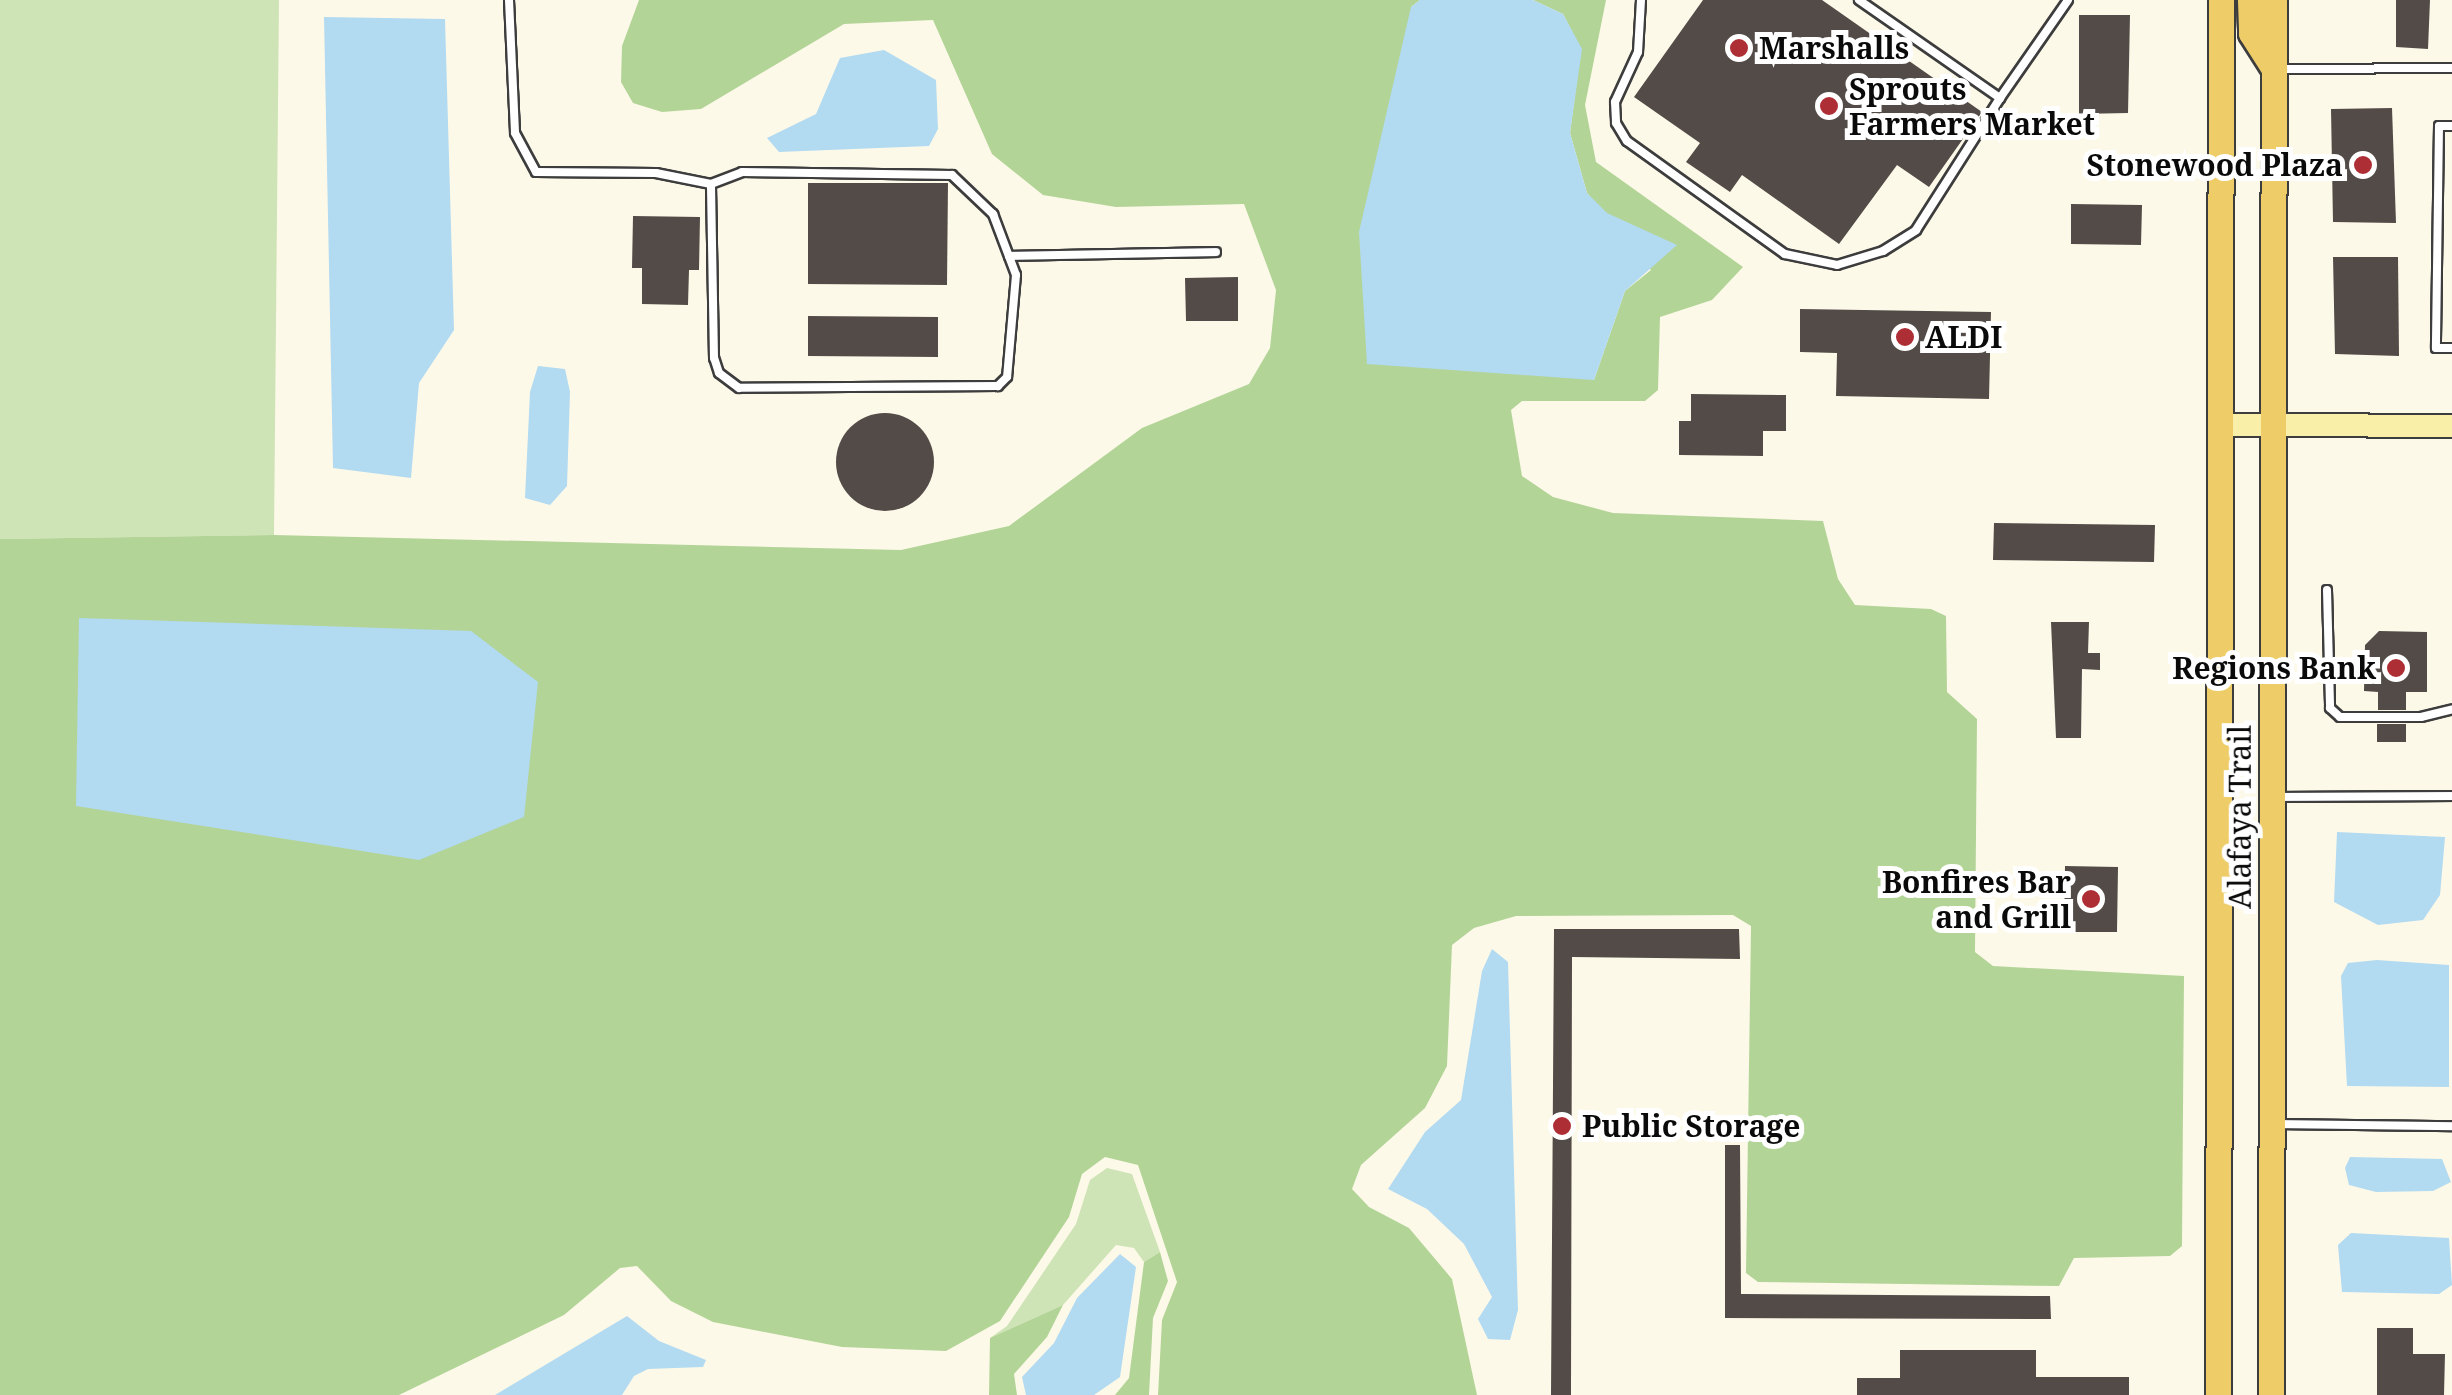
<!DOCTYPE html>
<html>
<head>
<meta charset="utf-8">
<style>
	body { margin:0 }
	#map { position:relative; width:2452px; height:1395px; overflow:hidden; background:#fdf9e9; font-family:"Noto Serif",serif }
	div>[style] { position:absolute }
	.green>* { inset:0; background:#cfe4b6 }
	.forest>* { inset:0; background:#b3d497 }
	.water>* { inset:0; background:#b2daf1 }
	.building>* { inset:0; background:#524b47 }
	.round { border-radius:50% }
	.roads { filter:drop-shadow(2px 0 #3d3d3d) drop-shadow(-2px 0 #3d3d3d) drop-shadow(0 2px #3d3d3d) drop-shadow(0 -2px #3d3d3d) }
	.lane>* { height:8px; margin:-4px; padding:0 4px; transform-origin:4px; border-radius:4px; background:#fff }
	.secondary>* { height:22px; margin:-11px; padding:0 11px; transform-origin:11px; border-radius:11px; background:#f9efa9 }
	.primary>* { height:25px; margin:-12.5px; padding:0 12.5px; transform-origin:12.5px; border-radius:12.5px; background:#eecc68 }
	.dots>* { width:28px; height:28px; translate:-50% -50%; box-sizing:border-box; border:5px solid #fff; border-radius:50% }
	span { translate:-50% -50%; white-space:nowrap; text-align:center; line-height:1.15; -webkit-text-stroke:10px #fff; paint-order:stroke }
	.poi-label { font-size:30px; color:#0a0a0a; font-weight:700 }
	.left { translate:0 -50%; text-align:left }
	.right { translate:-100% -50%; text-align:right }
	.street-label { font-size:30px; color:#0a0a0a }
</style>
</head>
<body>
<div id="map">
	<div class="green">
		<i style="clip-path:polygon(0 0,279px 0,274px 535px,0 539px)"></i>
		<i style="clip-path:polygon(1107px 1168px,1132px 1174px,1160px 1252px,1144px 1262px,1134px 1248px,1116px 1245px,1063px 1305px,990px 1338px,1007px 1326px,1076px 1224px,1090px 1180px)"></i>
	</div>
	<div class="forest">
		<i style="clip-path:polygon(639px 0,1420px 0,1411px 7px,1594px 380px,1625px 291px,1651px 270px,1587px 193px,1570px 133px,1581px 49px,1563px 14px,1533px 0,1606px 0,1585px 105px,1596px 162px,1743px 267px,1712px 300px,1660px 317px,1658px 390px,1645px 401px,1522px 401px,1511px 410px,1522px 476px,1553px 497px,1613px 513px,1823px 521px,1838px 579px,1855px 605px,1931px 609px,1946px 616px,1947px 692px,1977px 719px,1975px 952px,1993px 966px,2184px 976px,2182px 1246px,2170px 1256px,2074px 1258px,2059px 1286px,1758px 1282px,1746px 1273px,1751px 926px,1733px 915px,1516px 916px,1474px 928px,1452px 945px,1447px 1066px,1425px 1108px,1361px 1165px,1352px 1189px,1369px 1207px,1409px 1228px,1452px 1279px,1477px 1395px,1158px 1395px,1162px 1320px,1177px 1282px,1138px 1165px,1105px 1157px,1082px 1174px,1069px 1217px,1000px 1321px,946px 1351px,842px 1347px,713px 1322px,671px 1301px,637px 1266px,620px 1268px,564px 1315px,399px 1395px,0 1395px,0 539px,274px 535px,901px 550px,1009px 526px,1142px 428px,1249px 384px,1270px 348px,1276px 290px,1244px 204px,1116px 207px,1043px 195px,992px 154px,933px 20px,844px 24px,701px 109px,662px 112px,633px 103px,621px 82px,622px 46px)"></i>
		<i style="clip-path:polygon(1160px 1252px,1168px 1281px,1153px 1318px,1149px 1395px,1115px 1395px,1129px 1378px,1144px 1262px)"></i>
		<i style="clip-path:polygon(1063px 1305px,1047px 1337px,1014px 1374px,1017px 1395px,989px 1395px,990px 1338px)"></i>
	</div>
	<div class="water">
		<i style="clip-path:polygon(1420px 0,1533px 0,1563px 14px,1582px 49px,1570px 133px,1587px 193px,1607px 213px,1677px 245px,1625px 291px,1594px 380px,1367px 364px,1359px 232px,1411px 7px)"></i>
		<i style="clip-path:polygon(324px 17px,445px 19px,454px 330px,419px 383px,411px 478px,333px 468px)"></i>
		<i style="clip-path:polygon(884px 50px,936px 80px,938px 129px,929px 146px,779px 152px,767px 138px,816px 114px,840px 58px)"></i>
		<i style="clip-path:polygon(538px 366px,565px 369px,570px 392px,567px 486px,550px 505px,525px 498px,530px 392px)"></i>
		<i style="clip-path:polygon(79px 618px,471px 631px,538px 682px,524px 817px,419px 860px,76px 806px)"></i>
		<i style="clip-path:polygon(2337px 832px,2445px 837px,2440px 895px,2423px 920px,2378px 925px,2334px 902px)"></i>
		<i style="clip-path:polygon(1492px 949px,1508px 962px,1518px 1310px,1510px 1340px,1488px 1339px,1478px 1319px,1492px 1297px,1464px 1244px,1427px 1209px,1388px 1189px,1425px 1132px,1461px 1100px,1482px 971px)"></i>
		<i style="clip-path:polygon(2377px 960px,2449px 965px,2449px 1087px,2347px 1086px,2341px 976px,2348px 963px)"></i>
		<i style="clip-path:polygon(2350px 1157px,2442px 1159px,2451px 1182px,2433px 1191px,2376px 1192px,2349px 1185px,2345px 1168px)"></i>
		<i style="clip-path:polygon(2351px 1233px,2449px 1238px,2452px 1285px,2439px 1294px,2342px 1292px,2338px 1245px)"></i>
		<i style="clip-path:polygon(1120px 1254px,1136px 1267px,1120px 1377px,1094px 1395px,1026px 1395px,1022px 1377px,1054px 1343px,1077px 1298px)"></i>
		<i style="clip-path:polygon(627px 1316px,659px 1341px,706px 1360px,703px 1367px,648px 1369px,634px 1376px,622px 1395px,495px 1395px)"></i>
	</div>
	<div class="building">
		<i style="clip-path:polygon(1703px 0,1822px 0,1982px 112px,1929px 187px,1897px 165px,1839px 244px,1742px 175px,1730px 192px,1686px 162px,1700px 143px,1634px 97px)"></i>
		<i style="clip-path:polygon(2396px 0,2430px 0,2428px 49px,2396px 47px)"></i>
		<i style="clip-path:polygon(2079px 15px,2130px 15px,2128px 113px,2079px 114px)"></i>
		<i style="clip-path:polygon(2392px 108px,2396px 223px,2333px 222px,2331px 109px)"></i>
		<i style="clip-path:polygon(808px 183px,948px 183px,947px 285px,808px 284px)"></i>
		<i style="clip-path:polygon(2071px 204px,2142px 205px,2141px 245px,2071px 244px)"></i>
		<i style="clip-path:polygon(633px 216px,700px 217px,699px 270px,689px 270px,688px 305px,642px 304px,642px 268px,632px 268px)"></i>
		<i style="clip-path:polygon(2333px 257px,2398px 257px,2399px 356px,2335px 354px)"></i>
		<i style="clip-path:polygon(1238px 277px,1238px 321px,1186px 321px,1185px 278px)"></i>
		<i style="clip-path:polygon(1800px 309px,1991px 312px,1989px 399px,1836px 396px,1837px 353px,1800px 352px)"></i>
		<i style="clip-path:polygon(808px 316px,938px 317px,938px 357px,808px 356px)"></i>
		<i style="clip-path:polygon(1691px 394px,1786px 395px,1786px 431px,1763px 431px,1763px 456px,1679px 455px,1679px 421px,1691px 421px)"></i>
		<i class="round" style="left:836px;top:413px;width:98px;height:98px"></i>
		<i style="clip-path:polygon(1994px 523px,2155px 525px,2154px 562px,1993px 560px)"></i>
		<i style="clip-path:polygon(2051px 622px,2089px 622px,2088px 653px,2100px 653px,2100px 670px,2082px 669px,2081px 738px,2056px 738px)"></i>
		<i style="clip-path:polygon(2379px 631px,2427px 632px,2427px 692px,2406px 692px,2406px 710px,2378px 710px,2378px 692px,2364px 691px,2365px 645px)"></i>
		<i style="clip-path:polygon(2377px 724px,2406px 724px,2406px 742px,2377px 742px)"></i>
		<i style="clip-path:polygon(2065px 866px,2118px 867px,2117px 932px,2064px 932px)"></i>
		<i style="clip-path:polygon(1554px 929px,1739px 929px,1740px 959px,1572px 957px,1571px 1395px,1551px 1395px)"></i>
		<i style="clip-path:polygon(1725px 1145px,1740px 1145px,1741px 1294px,2050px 1296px,2051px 1319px,1725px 1318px)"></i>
		<i style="clip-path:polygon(2377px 1328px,2413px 1328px,2413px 1354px,2445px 1354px,2444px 1395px,2377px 1395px)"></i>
		<i style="clip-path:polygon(1900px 1350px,2036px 1350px,2036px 1377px,2129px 1377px,2129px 1395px,1857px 1395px,1857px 1378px,1900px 1378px)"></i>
	</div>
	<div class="roads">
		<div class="lane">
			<i style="left:509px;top:0;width:133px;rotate:87.4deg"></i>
			<i style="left:515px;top:133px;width:44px;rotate:61.7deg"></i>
			<i style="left:536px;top:172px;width:120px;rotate:0.5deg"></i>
			<i style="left:656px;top:173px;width:56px;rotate:11.3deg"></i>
			<i style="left:711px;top:184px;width:33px;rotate:-21deg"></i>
			<i style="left:742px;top:172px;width:210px;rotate:0.8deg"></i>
			<i style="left:952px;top:175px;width:57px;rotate:43.6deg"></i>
			<i style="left:993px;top:214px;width:65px;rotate:69.3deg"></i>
			<i style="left:1016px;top:275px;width:102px;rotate:95deg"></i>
			<i style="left:1007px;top:377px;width:13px;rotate:135deg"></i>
			<i style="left:998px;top:386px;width:259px;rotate:179.6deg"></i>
			<i style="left:739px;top:388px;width:25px;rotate:-143deg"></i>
			<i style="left:719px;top:373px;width:16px;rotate:-108deg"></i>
			<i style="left:714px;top:358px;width:174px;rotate:-91deg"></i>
			<i style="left:1641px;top:0;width:52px;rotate:93.3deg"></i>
			<i style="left:1638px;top:52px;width:55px;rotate:114.7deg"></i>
			<i style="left:1615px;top:102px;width:21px;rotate:87deg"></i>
			<i style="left:1616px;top:123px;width:21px;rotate:59deg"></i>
			<i style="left:1627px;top:141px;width:194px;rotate:35.6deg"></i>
			<i style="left:1785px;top:254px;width:53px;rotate:11.9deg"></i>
			<i style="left:1837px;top:265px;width:48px;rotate:-16.9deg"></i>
			<i style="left:1883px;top:251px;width:39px;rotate:-32deg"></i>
			<i style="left:1916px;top:230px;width:156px;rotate:-57.5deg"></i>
			<i style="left:1859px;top:0;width:172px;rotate:34.8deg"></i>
			<i style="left:2000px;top:98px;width:119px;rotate:-55.2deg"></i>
			<i style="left:2279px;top:69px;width:173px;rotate:-0.3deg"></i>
			<i style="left:2452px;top:126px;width:13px;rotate:180deg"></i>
			<i style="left:2439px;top:126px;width:222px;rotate:90.8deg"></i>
			<i style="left:2436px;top:348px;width:16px"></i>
			<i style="left:1009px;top:256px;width:207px;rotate:-1.1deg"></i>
			<i style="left:2327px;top:590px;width:118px;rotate:88.5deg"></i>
			<i style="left:2330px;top:708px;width:13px;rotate:42deg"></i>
			<i style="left:2340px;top:717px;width:81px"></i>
			<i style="left:2421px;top:717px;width:32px;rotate:-14deg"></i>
			<i style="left:2277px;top:797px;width:175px;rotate:-0.3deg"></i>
			<i style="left:2277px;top:1124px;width:175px;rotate:0.7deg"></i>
		</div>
		<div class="secondary">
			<i style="left:2221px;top:425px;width:231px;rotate:0.2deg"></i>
		</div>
		<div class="primary">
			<i style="left:2250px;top:0;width:33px;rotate:88deg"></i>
			<i style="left:2251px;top:33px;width:43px;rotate:57.4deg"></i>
			<i style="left:2218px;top:1395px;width:1395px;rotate:-89.88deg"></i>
			<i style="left:2271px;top:1395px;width:1395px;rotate:-89.88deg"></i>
		</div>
	</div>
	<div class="dots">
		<i style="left:1739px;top:48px;background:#ae2e35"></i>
		<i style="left:1829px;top:106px;background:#ae2e35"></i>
		<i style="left:2363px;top:165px;background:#ae2e35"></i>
		<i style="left:1905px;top:337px;background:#ae2e35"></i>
		<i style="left:2396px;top:668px;background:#ae2e35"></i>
		<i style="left:2091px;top:899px;background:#ae2e35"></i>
		<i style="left:1562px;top:1126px;background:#ae2e35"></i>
	</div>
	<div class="poi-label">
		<span class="left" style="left:1759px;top:48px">Marshalls</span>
		<span class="left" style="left:1849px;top:106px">Sprouts<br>Farmers Market</span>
		<span class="right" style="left:2343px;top:165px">Stonewood Plaza</span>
		<span class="left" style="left:1925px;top:337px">ALDI</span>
		<span class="right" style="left:2376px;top:668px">Regions Bank</span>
		<span class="right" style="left:2071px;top:899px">Bonfires Bar<br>and Grill</span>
		<span class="left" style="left:1582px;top:1126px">Public Storage</span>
	</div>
	<div class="street-label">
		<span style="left:2240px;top:817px;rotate:-90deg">Alafaya Trail</span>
	</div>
</div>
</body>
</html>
